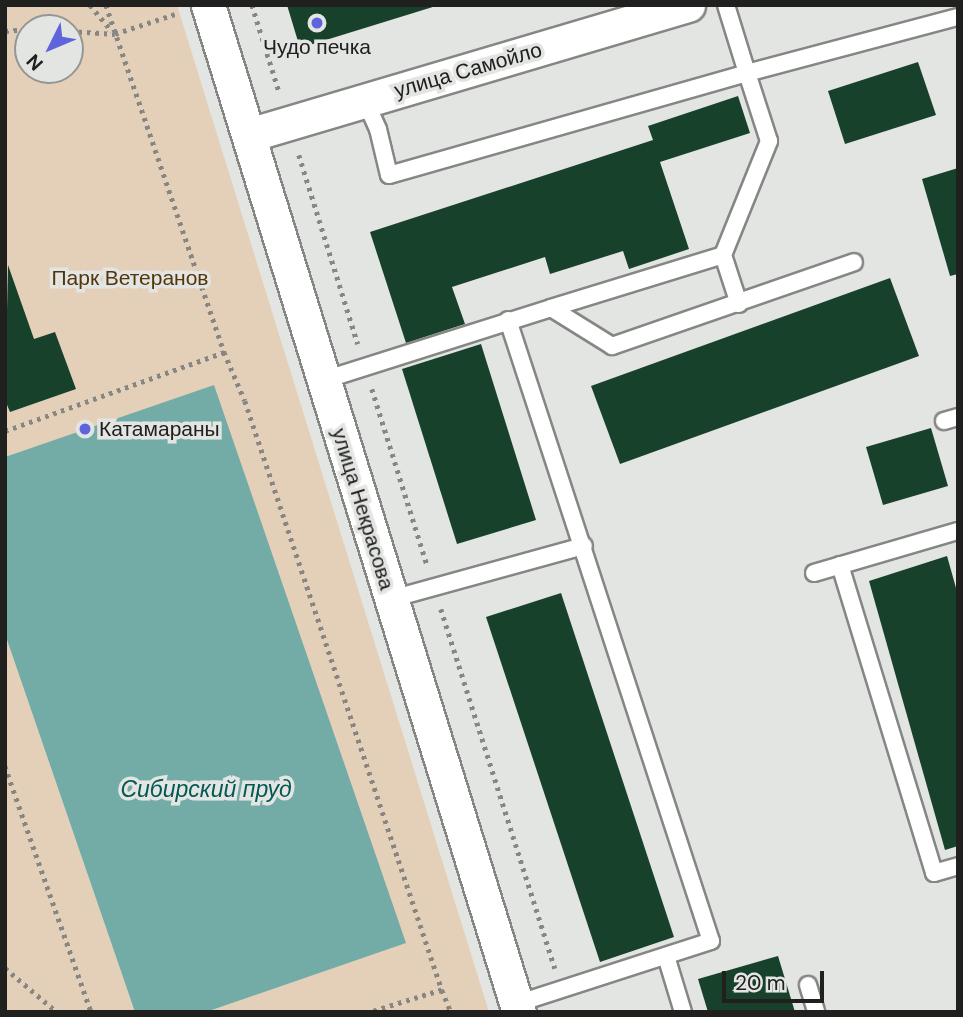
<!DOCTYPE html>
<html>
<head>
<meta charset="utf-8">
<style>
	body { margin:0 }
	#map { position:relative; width:963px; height:1017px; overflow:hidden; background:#e3e5e2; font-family:"DM Sans",sans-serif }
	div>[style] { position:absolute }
	.green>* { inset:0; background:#e4d0b8 }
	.water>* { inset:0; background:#73aba6 }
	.building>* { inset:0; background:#18412c }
	.path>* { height:4.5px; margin-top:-2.25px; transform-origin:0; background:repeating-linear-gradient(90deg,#868785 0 3.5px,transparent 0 8.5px) }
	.roads { filter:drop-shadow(2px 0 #858784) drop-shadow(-2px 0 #858784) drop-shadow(0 2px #858784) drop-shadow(0 -2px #858784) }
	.lane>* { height:16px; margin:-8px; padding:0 8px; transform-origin:8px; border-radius:8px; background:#fff }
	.street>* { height:33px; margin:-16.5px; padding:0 16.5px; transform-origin:16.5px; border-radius:16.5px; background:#fff }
	.dots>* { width:19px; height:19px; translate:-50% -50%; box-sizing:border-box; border:4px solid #e3e5e2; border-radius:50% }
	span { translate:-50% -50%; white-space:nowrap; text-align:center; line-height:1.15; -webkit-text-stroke:7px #e3e5e2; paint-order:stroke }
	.poi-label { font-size:21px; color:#20201f }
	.left { translate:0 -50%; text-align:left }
	.street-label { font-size:21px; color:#20201f }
	.park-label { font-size:21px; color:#543509 }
	.water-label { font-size:23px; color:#055954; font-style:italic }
	.frame { position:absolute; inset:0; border:7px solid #20201f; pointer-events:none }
	.north { position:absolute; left:14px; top:14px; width:70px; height:70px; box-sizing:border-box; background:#e3e5e2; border:2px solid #959694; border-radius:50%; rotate:227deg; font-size:19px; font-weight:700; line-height:28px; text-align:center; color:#20201f }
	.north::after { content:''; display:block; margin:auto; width:24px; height:32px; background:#5f64dc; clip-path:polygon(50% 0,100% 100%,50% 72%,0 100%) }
	.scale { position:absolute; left:722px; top:971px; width:102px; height:32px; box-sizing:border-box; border:4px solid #20201f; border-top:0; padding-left:9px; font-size:21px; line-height:24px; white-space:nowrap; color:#20201f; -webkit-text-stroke:5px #e3e5e2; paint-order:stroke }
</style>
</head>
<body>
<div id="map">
	<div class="green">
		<i style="clip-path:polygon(evenodd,5px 5px,177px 5px,489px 1012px,206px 1012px,405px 943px,214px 386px,5px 457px,5px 5px,28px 28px,70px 28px,70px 70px,28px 70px,28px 28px)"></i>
		<i style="clip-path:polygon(5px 634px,135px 1012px,5px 1012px)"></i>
	</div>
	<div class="water">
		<i style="clip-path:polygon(214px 385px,406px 943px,206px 1012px,135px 1012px,5px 634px,5px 457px)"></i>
	</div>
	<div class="building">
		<i style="clip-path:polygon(287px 5px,436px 5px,436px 6px,300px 48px)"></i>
		<i style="clip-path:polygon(918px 62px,936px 115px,845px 144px,828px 91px)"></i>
		<i style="clip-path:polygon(738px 96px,750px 133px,660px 162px,689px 249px,629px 269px,623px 251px,550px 274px,545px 257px,452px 287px,465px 324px,406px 343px,370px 232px,653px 140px,648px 126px)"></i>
		<i style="clip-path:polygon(958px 168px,958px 274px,950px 276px,922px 179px)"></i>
		<i style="clip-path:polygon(8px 265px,34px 339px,55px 332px,76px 389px,10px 412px,5px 400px)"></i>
		<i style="clip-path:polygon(890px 278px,919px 356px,620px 464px,591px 386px)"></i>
		<i style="clip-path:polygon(481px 344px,536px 520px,457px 544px,402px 369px)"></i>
		<i style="clip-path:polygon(931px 428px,948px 486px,883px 505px,866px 447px)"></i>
		<i style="clip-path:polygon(947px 556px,958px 595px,958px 846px,945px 850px,869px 581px)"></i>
		<i style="clip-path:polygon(561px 593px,674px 937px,600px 962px,486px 617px)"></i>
		<i style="clip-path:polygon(778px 956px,795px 1012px,708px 1012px,698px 979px)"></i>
	</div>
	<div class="path">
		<i style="left:90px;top:5px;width:34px;rotate:50deg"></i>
		<i style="left:106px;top:5px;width:367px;rotate:71.2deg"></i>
		<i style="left:224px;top:352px;width:53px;rotate:66.8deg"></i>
		<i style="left:245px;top:401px;width:621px;rotate:71.51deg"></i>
		<i style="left:442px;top:990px;width:74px;rotate:162.8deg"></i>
		<i style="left:252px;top:5px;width:90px;rotate:72.6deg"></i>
		<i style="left:5px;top:31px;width:23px;rotate:-5deg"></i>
		<i style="left:70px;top:31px;width:45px;rotate:3.8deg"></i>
		<i style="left:115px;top:34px;width:66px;rotate:-18.4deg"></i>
		<i style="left:299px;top:155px;width:198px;rotate:72.7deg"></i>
		<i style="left:372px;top:389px;width:183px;rotate:72.6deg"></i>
		<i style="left:5px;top:431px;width:233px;rotate:-19.8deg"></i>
		<i style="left:441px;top:609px;width:377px;rotate:72.4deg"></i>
		<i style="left:5px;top:766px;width:261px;rotate:70.7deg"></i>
		<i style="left:5px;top:968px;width:68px;rotate:40.2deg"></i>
		<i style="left:442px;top:990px;width:24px;rotate:68deg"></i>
	</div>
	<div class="roads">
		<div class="lane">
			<i style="left:365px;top:100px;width:32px;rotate:66deg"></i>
			<i style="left:378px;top:129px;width:47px;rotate:76.6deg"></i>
			<i style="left:389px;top:175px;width:372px;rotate:-15.9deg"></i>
			<i style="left:747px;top:73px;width:71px;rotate:-107.2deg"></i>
			<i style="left:739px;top:304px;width:52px;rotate:-108.1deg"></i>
			<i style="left:723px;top:255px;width:123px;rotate:-68deg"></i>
			<i style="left:769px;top:141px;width:71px;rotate:-107.9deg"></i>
			<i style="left:747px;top:73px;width:218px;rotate:-14.9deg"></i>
			<i style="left:551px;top:308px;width:180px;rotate:-17.1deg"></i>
			<i style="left:508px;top:320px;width:653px;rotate:71.9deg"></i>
			<i style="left:711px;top:941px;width:205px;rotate:162.1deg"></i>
			<i style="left:324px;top:380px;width:238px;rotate:-17.6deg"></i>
			<i style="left:551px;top:308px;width:72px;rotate:31.9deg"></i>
			<i style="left:612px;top:346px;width:256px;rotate:-19.1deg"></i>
			<i style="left:944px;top:421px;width:15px;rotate:-16deg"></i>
			<i style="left:840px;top:565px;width:322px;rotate:73deg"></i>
			<i style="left:934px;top:873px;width:25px;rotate:-16deg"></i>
			<i style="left:814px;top:573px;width:150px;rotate:-16.3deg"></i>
			<i style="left:391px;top:599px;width:200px;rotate:-15.4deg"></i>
			<i style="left:666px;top:956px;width:59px;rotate:73.1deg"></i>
			<i style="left:808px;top:985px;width:28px;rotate:73deg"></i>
		</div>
		<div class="street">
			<i style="left:208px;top:5px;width:1054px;rotate:72.84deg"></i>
			<i style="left:249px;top:135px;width:458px;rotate:-16.5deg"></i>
		</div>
	</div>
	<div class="dots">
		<i style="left:317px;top:23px;background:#5f64dc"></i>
		<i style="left:85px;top:429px;background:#5f64dc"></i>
	</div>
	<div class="poi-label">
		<span style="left:317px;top:47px">Чудо печка</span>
		<span class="left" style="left:99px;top:429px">Катамараны</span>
	</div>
	<div class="street-label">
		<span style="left:468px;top:70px;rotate:-16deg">улица Самойло</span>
		<span style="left:363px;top:509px;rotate:73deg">улица Некрасова</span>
	</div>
	<div class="park-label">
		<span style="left:130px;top:278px">Парк Ветеранов</span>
	</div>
	<div class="water-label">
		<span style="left:206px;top:789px">Сибирский пруд</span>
	</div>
	<div class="frame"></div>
	<div class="north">N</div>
	<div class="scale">20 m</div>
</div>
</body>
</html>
